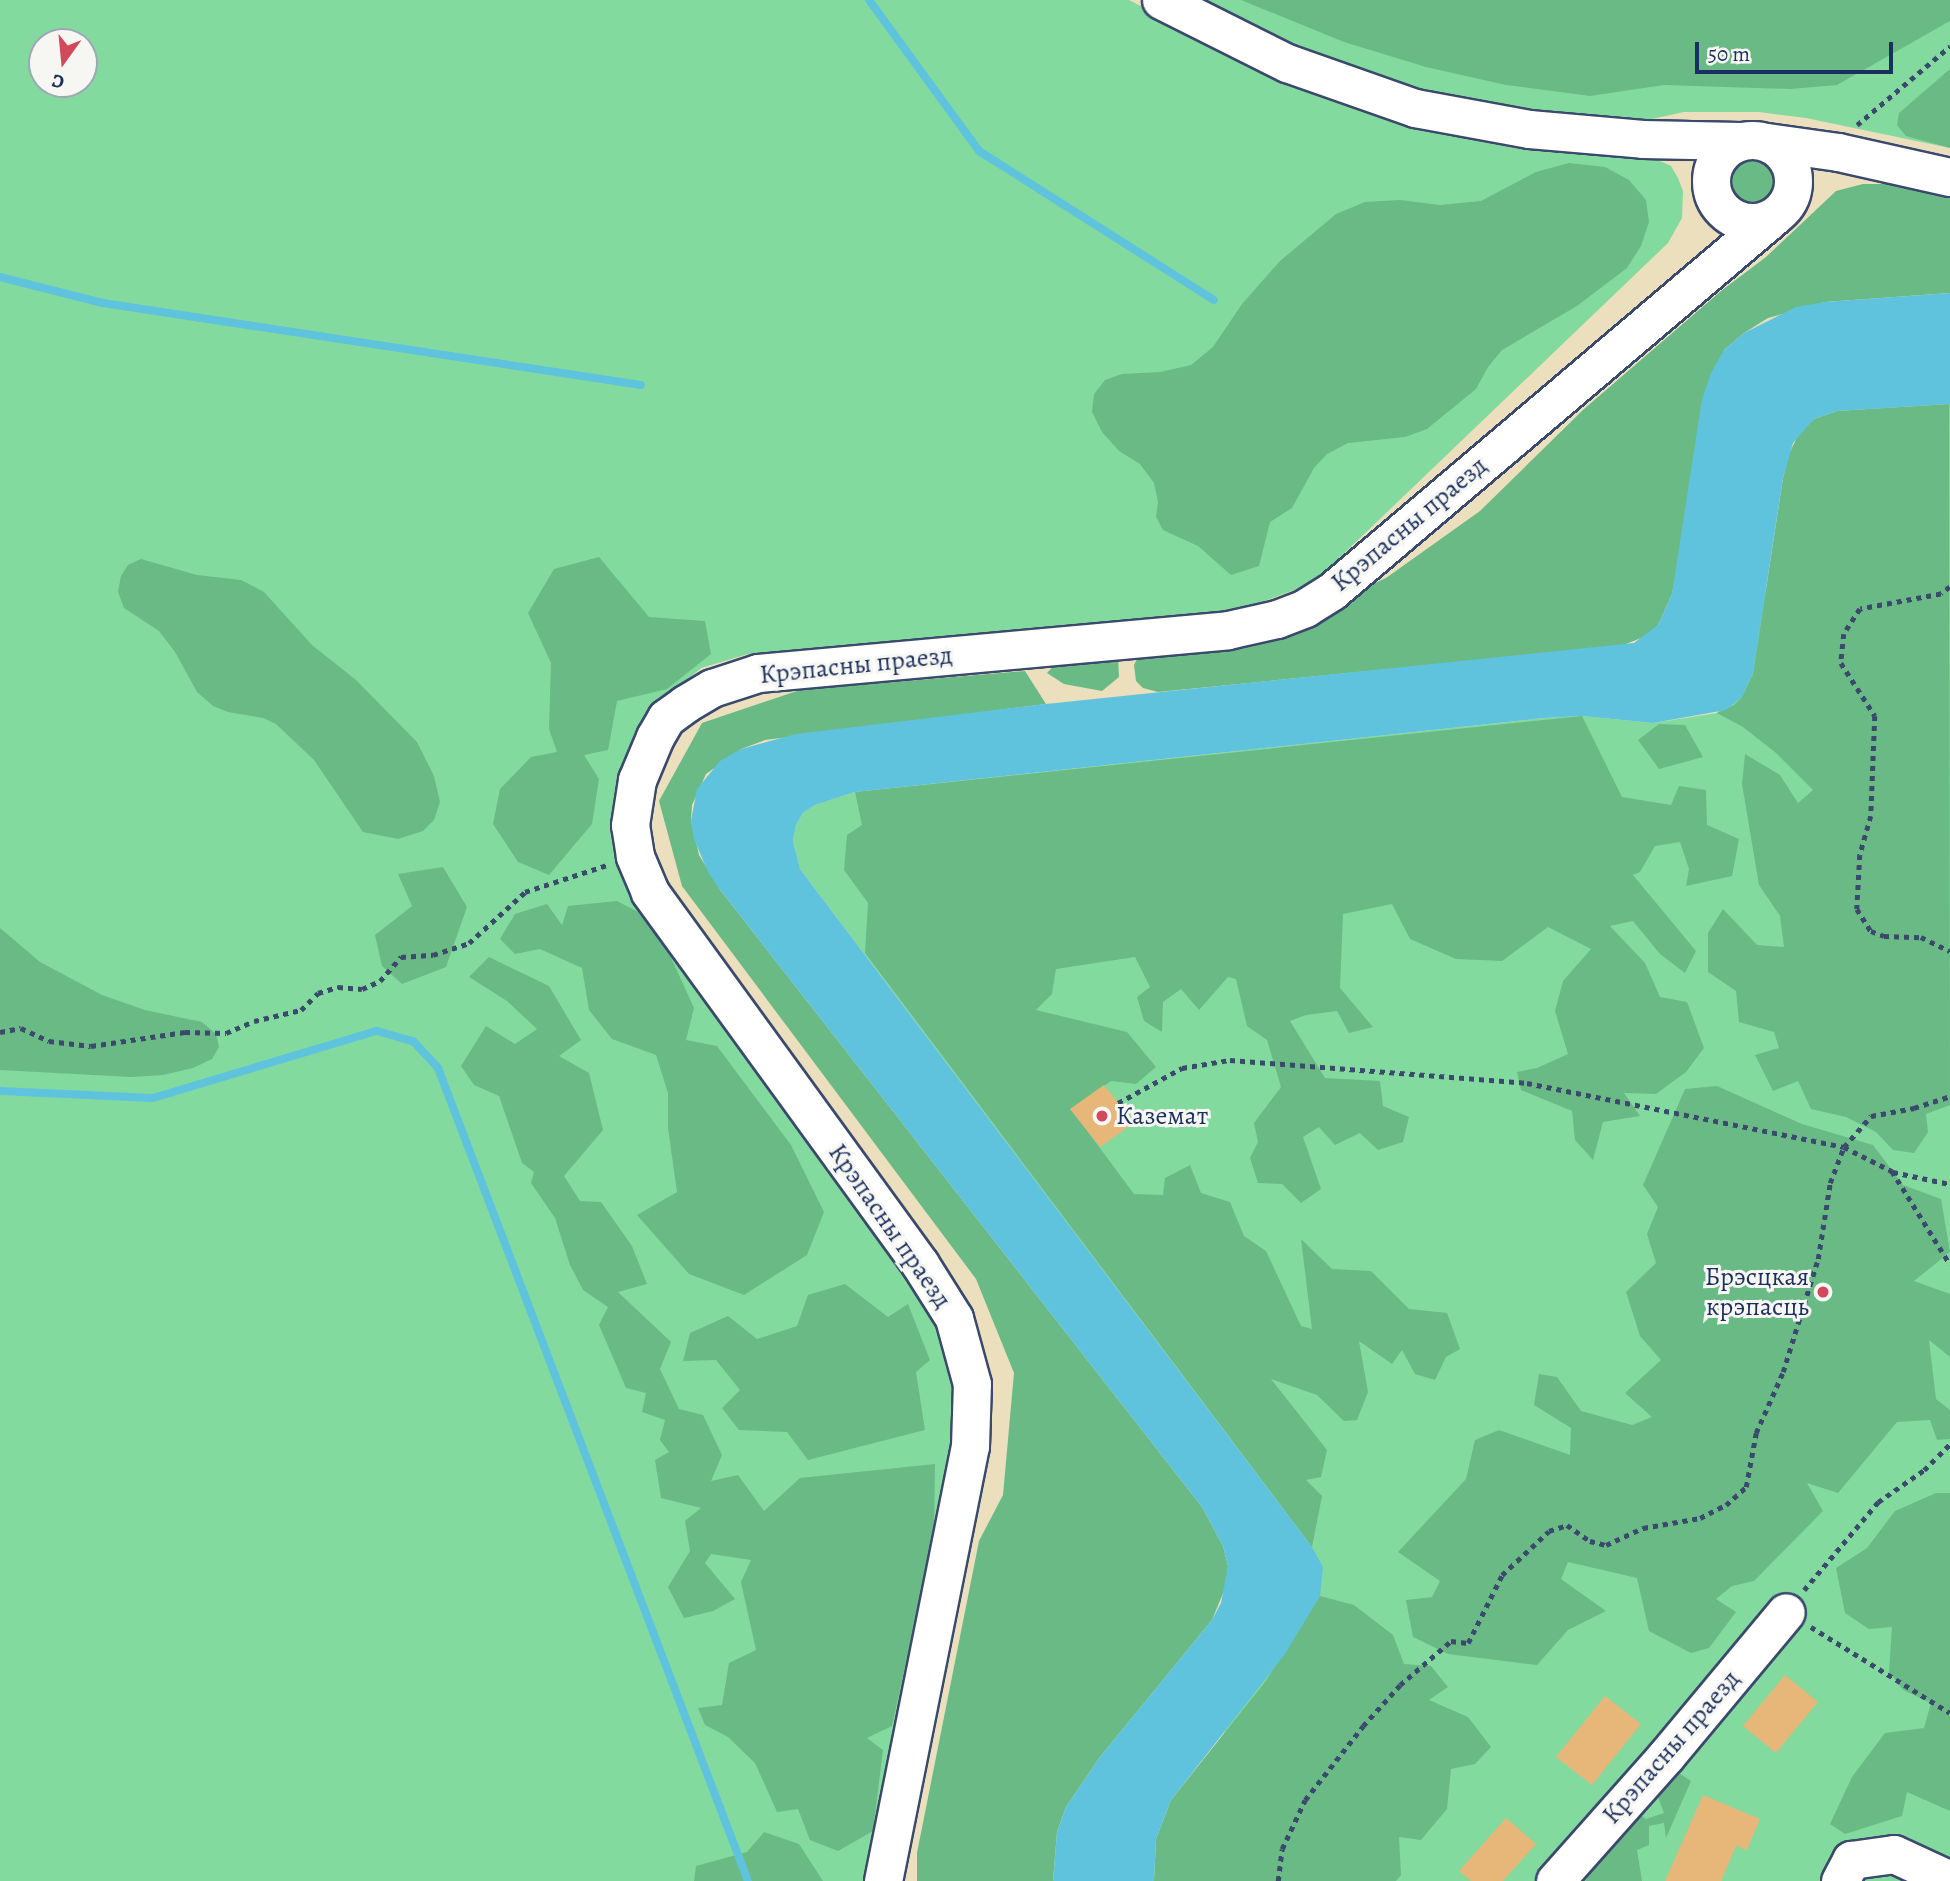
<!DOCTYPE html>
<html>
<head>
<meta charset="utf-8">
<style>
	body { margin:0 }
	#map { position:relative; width:1950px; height:1881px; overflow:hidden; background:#ebdfbd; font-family:Alegreya,serif }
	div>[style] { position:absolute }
	.green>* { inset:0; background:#83da9e }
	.forest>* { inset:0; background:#6aba85 }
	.round { border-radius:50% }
	.water>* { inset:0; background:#5fc3dd }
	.stream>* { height:8px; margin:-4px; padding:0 4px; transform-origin:4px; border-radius:4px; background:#5fc3dd }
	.building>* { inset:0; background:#e7b679 }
	.path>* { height:4.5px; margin-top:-2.25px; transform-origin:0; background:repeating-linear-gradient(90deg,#3a496c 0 5px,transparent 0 10px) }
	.roads { filter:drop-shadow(2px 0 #3a496c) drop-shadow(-2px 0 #3a496c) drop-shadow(0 2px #3a496c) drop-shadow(0 -2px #3a496c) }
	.minor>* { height:37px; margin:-18.5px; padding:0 18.5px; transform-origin:18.5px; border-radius:18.5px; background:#fff }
	.minor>.ring { margin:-18.5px; padding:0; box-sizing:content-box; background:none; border:37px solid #fff; border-radius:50% }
	.dots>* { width:19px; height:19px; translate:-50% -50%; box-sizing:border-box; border:4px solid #f6f6f2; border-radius:50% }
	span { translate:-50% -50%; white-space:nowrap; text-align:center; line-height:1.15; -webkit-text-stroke:6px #f6f6f2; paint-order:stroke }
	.street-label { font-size:26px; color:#1b2f5e }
	.poi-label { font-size:26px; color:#1b2f5e }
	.left { translate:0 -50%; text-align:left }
	.right { translate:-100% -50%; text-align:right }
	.north { position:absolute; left:28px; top:28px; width:70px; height:70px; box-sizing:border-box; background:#f6f6f2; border:2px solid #9ea6b7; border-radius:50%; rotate:195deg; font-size:19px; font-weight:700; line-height:28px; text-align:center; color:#1b2f5e }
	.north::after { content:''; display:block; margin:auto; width:24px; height:32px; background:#d1495b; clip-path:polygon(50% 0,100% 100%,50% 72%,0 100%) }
	.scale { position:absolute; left:1695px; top:42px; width:198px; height:32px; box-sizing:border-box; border:4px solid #1b2f5e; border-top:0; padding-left:9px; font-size:21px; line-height:24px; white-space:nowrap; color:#1b2f5e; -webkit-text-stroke:5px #f6f6f2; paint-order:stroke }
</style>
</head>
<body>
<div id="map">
	<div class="green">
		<i style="clip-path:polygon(evenodd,0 0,1129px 0,1200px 37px,1307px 86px,1416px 127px,1520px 149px,1647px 155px,1671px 166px,1678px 178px,1683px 191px,1682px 218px,1668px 243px,1313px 583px,1240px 610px,748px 654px,701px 668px,670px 695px,619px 817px,927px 1292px,959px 1382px,960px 1466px,870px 1881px,0 1881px,0 0,42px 42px,84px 42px,84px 84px,42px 84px,42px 42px)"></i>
		<i style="clip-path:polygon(1189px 0,1950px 0,1950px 148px,1806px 118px,1759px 112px,1684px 112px,1647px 120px,1590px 122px,1495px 110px,1360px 77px)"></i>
		<i style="clip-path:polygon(1950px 404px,1950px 1881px,1154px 1881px,1312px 1547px,800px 869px,793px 841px,796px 825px,803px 813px,815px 805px,855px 792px,1544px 718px,1582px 716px,1653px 723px,1717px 713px,1837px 411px)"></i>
	</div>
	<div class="forest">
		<i style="clip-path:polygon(1241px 0,1950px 0,1950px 21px,1837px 85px,1791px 89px,1664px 85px,1590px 96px,1506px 85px,1426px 67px,1344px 42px)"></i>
		<i style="clip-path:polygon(1950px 69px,1950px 148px,1906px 136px,1897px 125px,1899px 113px)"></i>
		<i class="round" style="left:1718px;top:148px;width:68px;height:68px"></i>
		<i style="clip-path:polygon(1569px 163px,1605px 167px,1629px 180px,1646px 200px,1649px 222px,1641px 246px,1627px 268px,1577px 306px,1502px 350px,1488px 367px,1476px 389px,1427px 429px,1405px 437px,1348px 443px,1327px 454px,1314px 468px,1292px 508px,1270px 522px,1259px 566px,1231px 575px,1198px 546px,1163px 530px,1156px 517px,1158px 502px,1154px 483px,1140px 464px,1119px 451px,1102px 432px,1092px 412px,1094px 394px,1105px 380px,1122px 374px,1160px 372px,1191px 365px,1213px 347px,1242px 304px,1280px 261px,1336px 214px,1365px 202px,1400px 200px,1440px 205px,1481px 201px,1536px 172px)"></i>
		<i style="clip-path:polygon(1863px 184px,1891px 184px,1950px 196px,1950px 293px,1825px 302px,1768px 318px,1744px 333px,1724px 350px,1672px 594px,1658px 625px,1646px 636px,1621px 646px,1158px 692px,1143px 688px,1136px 681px,1134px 665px,1139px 655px,1160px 657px,1251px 641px,1386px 578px,1480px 511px,1584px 409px,1721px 291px,1766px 257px,1836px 191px)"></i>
		<i style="clip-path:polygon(1949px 404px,1950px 1105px,1926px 1114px,1928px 1132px,1914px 1153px,1893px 1150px,1876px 1132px,1846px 1117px,1811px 1109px,1798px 1081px,1773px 1091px,1755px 1055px,1779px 1048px,1774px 1032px,1739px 1022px,1736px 991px,1708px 972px,1708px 933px,1723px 909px,1757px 945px,1784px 947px,1780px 916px,1759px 885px,1742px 784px,1745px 754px,1780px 775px,1798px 803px,1813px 790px,1776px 753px,1743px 727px,1717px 713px,1734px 705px,1742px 697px,1753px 674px,1783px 478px,1789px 454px,1799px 433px,1814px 419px,1837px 411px)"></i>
		<i style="clip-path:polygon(599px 557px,649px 617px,705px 621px,711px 654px,667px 689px,617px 701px,608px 750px,584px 755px,599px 779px,592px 824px,549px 875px,518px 862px,493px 824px,500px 789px,531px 757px,557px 752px,549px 729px,551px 663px,528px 613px,554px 569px)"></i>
		<i style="clip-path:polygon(141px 559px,197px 575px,241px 580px,264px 592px,312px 645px,356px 680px,417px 742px,434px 776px,440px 802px,434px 820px,423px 831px,398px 839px,363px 832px,314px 760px,276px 724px,263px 718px,228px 712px,213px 706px,197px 692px,175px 652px,159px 631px,124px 608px,118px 592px,121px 576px,128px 565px)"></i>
		<i style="clip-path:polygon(1118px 657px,1119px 677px,1102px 691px,1064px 684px,1047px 673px,1059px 660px,1091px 661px)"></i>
		<i style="clip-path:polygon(1025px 671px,1046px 704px,765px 740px,741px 749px,706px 774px,692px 805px,691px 821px,699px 855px,721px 891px,1202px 1507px,1223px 1546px,1228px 1566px,1226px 1586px,1212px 1620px,1100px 1757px,1066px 1807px,1057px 1832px,1053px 1881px,917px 1881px,917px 1853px,979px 1541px,1003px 1495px,1014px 1373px,976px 1279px,682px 886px,659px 801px,702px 723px,800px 690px)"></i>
		<i style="clip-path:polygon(1582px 716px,1622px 797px,1671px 805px,1679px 786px,1706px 790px,1707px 825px,1739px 839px,1732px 876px,1686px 886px,1689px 869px,1680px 842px,1655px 846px,1640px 872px,1633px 875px,1696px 951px,1685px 973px,1660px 954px,1633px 921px,1610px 926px,1645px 963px,1660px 997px,1687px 1002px,1704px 1048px,1686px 1072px,1656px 1094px,1624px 1093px,1640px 1116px,1603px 1122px,1593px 1160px,1575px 1140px,1572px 1111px,1521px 1090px,1517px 1072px,1537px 1068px,1568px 1054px,1555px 1011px,1563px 981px,1591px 949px,1548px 927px,1502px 961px,1456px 959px,1410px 939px,1392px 904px,1343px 914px,1340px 988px,1373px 1027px,1349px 1033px,1337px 1011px,1306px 1015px,1290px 1021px,1325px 1078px,1380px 1081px,1383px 1106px,1409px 1117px,1403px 1142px,1378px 1150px,1360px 1133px,1335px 1145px,1319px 1127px,1303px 1137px,1321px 1189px,1301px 1203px,1282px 1184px,1258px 1183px,1250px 1158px,1258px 1142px,1254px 1123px,1281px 1087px,1267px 1040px,1247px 1026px,1236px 979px,1228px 977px,1199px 1010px,1181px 989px,1163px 1002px,1162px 1032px,1144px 1021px,1137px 997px,1150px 987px,1135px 957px,1056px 969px,1052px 994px,1036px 1010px,1127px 1032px,1156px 1067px,1136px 1084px,1111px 1081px,1071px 1109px,1134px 1194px,1163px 1195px,1165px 1178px,1190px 1165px,1201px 1193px,1230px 1202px,1244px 1236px,1266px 1251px,1301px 1326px,1312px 1329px,1301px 1239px,1332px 1269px,1371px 1271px,1409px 1309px,1447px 1313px,1460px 1349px,1446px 1357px,1435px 1380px,1415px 1374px,1402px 1350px,1392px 1364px,1359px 1341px,1368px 1392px,1357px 1420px,1344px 1421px,1317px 1395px,1271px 1379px,1327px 1450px,1321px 1477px,1306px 1480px,1322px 1496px,1312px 1547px,865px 953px,868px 903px,844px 870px,847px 835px,862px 825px,855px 792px)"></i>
		<i style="clip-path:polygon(1659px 724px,1685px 725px,1703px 757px,1659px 769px,1638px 740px)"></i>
		<i style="clip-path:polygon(443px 867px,467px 907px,446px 967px,402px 984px,382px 966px,375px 935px,412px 906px,398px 874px)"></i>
		<i style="clip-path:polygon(617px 901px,638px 912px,668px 951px,694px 1008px,686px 1040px,717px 1046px,791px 1145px,824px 1212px,807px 1255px,744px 1295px,689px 1274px,637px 1215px,677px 1192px,668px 1128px,668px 1093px,656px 1055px,612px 1039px,589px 1010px,582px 968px,540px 949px,515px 954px,500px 939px,515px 914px,547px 904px,562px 925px,568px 906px)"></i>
		<i style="clip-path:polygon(0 928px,40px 962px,102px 995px,145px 1010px,202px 1022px,216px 1034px,219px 1047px,212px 1059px,193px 1068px,163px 1075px,131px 1077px,0 1070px)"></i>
		<i style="clip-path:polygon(489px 957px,549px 986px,581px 1040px,559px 1056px,589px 1073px,603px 1130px,564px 1176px,580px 1201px,601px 1202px,632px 1246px,647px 1284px,618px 1292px,671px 1342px,660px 1369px,679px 1409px,703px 1415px,722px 1455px,711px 1481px,738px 1475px,764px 1511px,800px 1478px,935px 1464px,934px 1534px,892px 1726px,867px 1738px,883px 1750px,873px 1831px,838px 1851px,810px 1840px,798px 1809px,777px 1812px,755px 1763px,728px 1737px,705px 1725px,698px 1708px,722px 1705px,729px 1663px,756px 1650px,741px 1582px,751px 1560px,711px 1554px,705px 1563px,735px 1599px,713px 1611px,684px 1618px,668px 1587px,690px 1551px,685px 1521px,701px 1508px,661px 1498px,655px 1460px,669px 1452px,660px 1440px,665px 1420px,642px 1412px,646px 1393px,626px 1388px,599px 1325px,608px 1307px,583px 1290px,570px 1265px,555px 1218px,531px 1183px,534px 1172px,522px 1163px,499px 1096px,474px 1085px,461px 1066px,486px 1026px,515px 1044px,537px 1029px,507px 1001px,469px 977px)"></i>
		<i style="clip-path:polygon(1717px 1086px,1802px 1124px,1873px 1145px,1903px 1185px,1941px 1199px,1950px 1252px,1914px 1281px,1950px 1294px,1950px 1357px,1929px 1340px,1936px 1399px,1950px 1410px,1950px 1439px,1937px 1440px,1930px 1420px,1897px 1422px,1838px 1493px,1807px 1483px,1823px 1511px,1754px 1581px,1732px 1586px,1716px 1599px,1736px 1612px,1709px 1648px,1691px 1653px,1649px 1631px,1637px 1578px,1568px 1562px,1561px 1579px,1606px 1611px,1568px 1630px,1537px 1665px,1448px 1654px,1413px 1637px,1406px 1600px,1432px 1597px,1440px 1581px,1398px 1552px,1466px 1479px,1475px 1440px,1499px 1430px,1570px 1455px,1571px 1428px,1534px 1405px,1539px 1374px,1557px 1377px,1581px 1411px,1632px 1425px,1652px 1417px,1625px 1393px,1661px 1360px,1640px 1336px,1626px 1292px,1656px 1263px,1647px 1234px,1658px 1207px,1643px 1185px,1685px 1089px)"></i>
		<i style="clip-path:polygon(845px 1284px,888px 1317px,908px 1304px,930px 1360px,916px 1372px,925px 1430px,808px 1460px,787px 1432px,739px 1430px,722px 1408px,740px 1390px,716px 1360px,683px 1361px,690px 1333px,728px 1316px,757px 1339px,797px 1326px,808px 1295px)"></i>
		<i style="clip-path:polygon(1936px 1493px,1950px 1493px,1950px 1811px,1907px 1792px,1902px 1816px,1845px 1834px,1830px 1824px,1852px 1777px,1885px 1733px,1924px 1728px,1931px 1703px,1903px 1690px,1889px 1672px,1892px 1627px,1869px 1629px,1845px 1613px,1836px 1568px,1867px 1548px,1895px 1511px)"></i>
		<i style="clip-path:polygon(1320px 1596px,1354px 1605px,1393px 1635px,1404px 1664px,1431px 1666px,1448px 1687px,1429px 1700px,1468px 1717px,1491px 1747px,1475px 1764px,1451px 1769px,1447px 1809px,1421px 1840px,1399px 1837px,1401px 1875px,1396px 1881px,1154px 1881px,1156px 1839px,1171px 1800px,1265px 1682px)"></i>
		<i style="clip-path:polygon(1673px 1769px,1691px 1781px,1666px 1838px,1664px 1823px,1649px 1826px,1649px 1845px,1637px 1850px,1642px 1881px,1585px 1881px,1614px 1840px,1631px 1807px,1646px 1819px,1664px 1813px,1658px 1797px,1667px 1774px)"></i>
		<i style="clip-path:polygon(764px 1832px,799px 1844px,823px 1881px,694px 1881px,696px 1866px,747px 1852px)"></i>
	</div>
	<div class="water">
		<i style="clip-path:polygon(1950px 293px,1950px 404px,1837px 411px,1814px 419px,1793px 443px,1783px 478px,1753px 673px,1742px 697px,1726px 710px,1653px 723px,1582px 716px,1544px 718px,855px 792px,815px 805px,803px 813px,796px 825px,793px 841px,800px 869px,1312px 1547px,1323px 1567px,1320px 1596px,1285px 1654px,1171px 1800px,1156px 1839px,1154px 1881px,1053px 1881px,1057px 1832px,1066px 1807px,1100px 1757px,1212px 1620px,1221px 1603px,1228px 1566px,1223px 1546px,1202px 1507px,721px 891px,708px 872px,694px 839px,691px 821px,697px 789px,720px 761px,741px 749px,796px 734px,1046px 704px,1634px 643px,1658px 625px,1672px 594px,1702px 399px,1711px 373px,1724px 350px,1744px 333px,1796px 307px,1825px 302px)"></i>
	</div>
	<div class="stream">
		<i style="left:869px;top:0;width:187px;rotate:53.9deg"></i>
		<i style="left:979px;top:151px;width:278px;rotate:32.4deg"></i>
		<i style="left:0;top:277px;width:106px;rotate:14.2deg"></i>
		<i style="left:103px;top:303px;width:544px;rotate:8.67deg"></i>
		<i style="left:0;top:1091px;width:153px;rotate:2.6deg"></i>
		<i style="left:153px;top:1098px;width:234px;rotate:-16.7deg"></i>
		<i style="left:377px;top:1031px;width:37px;rotate:16deg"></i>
		<i style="left:413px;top:1041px;width:37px;rotate:47deg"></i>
		<i style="left:438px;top:1068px;width:870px;rotate:69.13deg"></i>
	</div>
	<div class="building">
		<i style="clip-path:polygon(1104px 1085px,1134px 1123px,1100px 1147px,1070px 1109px)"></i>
		<i style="clip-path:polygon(1785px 1675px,1818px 1702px,1776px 1753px,1743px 1726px)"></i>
		<i style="clip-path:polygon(1605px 1696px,1641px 1724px,1592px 1785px,1556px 1757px)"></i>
		<i style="clip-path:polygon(1703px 1795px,1760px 1819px,1747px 1850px,1736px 1846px,1721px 1881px,1665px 1881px)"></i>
		<i style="clip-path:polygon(1506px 1818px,1536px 1844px,1503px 1881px,1471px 1881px,1459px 1871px)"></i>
	</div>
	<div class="path">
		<i style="left:1857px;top:125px;width:122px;rotate:-40.3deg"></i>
		<i style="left:1950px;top:587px;width:11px;rotate:142deg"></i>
		<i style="left:1941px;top:594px;width:82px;rotate:169.5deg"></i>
		<i style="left:1860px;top:609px;width:30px;rotate:123deg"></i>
		<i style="left:1844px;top:634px;width:29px;rotate:96deg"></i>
		<i style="left:1841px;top:663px;width:63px;rotate:57.3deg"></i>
		<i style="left:1875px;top:716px;width:100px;rotate:92.3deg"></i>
		<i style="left:1871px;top:816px;width:41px;rotate:105.8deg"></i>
		<i style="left:1860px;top:855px;width:54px;rotate:93.2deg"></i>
		<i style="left:1857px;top:909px;width:26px;rotate:58deg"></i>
		<i style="left:1871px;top:931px;width:14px;rotate:21deg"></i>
		<i style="left:1884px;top:936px;width:37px;rotate:2deg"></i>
		<i style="left:1921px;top:937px;width:32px;rotate:26deg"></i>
		<i style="left:0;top:1032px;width:21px;rotate:-11deg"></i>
		<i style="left:21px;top:1028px;width:31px;rotate:25deg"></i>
		<i style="left:49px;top:1041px;width:42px;rotate:6.8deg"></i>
		<i style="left:91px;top:1046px;width:95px;rotate:-8.5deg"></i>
		<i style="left:185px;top:1032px;width:41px;rotate:1.4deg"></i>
		<i style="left:226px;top:1033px;width:30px;rotate:-23deg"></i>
		<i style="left:254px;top:1021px;width:48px;rotate:-13.2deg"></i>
		<i style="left:301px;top:1010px;width:24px;rotate:-45deg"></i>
		<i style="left:318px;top:993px;width:21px;rotate:-17deg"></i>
		<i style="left:338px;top:987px;width:24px;rotate:5deg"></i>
		<i style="left:362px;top:989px;width:20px;rotate:-24deg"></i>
		<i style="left:380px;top:981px;width:32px;rotate:-49deg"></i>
		<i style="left:401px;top:957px;width:32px;rotate:-4deg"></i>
		<i style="left:433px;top:955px;width:38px;rotate:-18deg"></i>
		<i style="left:469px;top:943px;width:76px;rotate:-42.3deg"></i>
		<i style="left:525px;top:892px;width:86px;rotate:-18.2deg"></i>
		<i style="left:1118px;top:1103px;width:73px;rotate:-28.7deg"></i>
		<i style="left:1182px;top:1068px;width:49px;rotate:-9.5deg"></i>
		<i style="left:1230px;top:1060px;width:298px;rotate:4.4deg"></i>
		<i style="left:1527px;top:1083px;width:323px;rotate:11.4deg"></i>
		<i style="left:1844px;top:1147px;width:54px;rotate:26.6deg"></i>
		<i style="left:1892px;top:1171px;width:110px;rotate:58.1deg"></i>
		<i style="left:1893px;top:1172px;width:58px;rotate:11.9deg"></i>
		<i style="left:1804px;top:1590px;width:115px;rotate:-49.9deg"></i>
		<i style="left:1878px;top:1502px;width:56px;rotate:-34.8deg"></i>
		<i style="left:1924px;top:1470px;width:37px;rotate:-45deg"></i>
		<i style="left:1811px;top:1627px;width:163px;rotate:31.7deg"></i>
		<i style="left:1278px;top:1881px;width:32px;rotate:-83deg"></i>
		<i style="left:1282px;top:1849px;width:54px;rotate:-64.9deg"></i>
		<i style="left:1305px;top:1800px;width:94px;rotate:-51.9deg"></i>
		<i style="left:1363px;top:1726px;width:55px;rotate:-47.9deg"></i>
		<i style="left:1400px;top:1685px;width:67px;rotate:-40.8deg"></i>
		<i style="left:1451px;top:1641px;width:17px;rotate:7deg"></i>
		<i style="left:1468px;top:1643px;width:76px;rotate:-63.4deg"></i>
		<i style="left:1502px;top:1575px;width:64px;rotate:-43.1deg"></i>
		<i style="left:1549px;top:1531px;width:19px;rotate:-18deg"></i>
		<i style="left:1567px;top:1525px;width:28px;rotate:35deg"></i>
		<i style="left:1590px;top:1541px;width:16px;rotate:14deg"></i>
		<i style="left:1606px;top:1545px;width:41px;rotate:-24.7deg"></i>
		<i style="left:1643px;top:1528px;width:58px;rotate:-10deg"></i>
		<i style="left:1700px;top:1518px;width:29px;rotate:-27deg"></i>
		<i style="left:1726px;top:1505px;width:27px;rotate:-42deg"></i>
		<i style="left:1746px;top:1487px;width:55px;rotate:-79.5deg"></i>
		<i style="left:1756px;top:1433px;width:67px;rotate:-66.1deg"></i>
		<i style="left:1783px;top:1372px;width:118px;rotate:-72.8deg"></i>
		<i style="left:1818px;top:1259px;width:77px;rotate:-81deg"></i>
		<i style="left:1830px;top:1183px;width:39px;rotate:-69deg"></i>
		<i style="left:1844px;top:1147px;width:41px;rotate:-48.9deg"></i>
		<i style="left:1871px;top:1116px;width:44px;rotate:-10.5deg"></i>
		<i style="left:1914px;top:1108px;width:38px;rotate:-18deg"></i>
	</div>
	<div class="roads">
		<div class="minor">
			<i style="left:1161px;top:0;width:141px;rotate:26.6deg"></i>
			<i style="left:1287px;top:63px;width:136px;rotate:19.4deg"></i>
			<i style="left:1415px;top:108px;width:116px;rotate:10.4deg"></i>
			<i style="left:1529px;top:129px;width:114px;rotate:5deg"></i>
			<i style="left:1643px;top:139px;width:97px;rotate:1.2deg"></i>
			<i class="ring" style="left:1711px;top:140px;width:45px;height:45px"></i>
			<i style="left:1767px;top:142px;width:72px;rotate:8deg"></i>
			<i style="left:1838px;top:152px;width:115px;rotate:12.6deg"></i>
			<i style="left:883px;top:1881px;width:444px;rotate:-78.7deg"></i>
			<i style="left:970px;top:1446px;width:62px;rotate:-88.2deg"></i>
			<i style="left:972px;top:1384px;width:68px;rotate:-105.3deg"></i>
			<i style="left:954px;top:1318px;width:64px;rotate:-122.2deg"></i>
			<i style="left:920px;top:1264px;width:460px;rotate:-126deg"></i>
			<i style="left:650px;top:892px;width:39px;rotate:-113deg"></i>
			<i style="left:635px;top:856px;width:31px;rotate:-99deg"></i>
			<i style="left:630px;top:825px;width:46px;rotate:-81.2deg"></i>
			<i style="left:637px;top:780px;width:47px;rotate:-67.3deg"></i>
			<i style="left:655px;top:737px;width:22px;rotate:-60deg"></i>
			<i style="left:666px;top:718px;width:24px;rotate:-36deg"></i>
			<i style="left:685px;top:704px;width:31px;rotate:-31deg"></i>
			<i style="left:712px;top:688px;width:48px;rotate:-18.1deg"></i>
			<i style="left:758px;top:673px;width:472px;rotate:-5.2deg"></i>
			<i style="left:1228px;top:630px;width:50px;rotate:-12.7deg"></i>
			<i style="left:1277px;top:619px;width:30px;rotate:-21deg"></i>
			<i style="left:1305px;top:608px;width:32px;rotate:-32deg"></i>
			<i style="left:1332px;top:591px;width:578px;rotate:-40.3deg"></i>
			<i style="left:1555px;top:1881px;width:167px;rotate:-48.4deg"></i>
			<i style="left:1666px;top:1756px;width:187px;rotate:-50.2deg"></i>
			<i style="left:1840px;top:1881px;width:24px;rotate:-62deg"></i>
			<i style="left:1851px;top:1860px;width:43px;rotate:-7.9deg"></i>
			<i style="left:1894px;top:1854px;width:62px;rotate:24.9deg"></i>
		</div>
	</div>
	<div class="dots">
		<i style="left:1102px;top:1116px;background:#d1495b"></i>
		<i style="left:1823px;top:1292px;background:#d1495b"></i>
	</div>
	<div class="street-label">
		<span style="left:1409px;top:524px;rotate:-40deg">Крэпасны праезд</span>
		<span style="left:856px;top:665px;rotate:-6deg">Крэпасны праезд</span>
		<span style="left:890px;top:1226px;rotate:55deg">Крэпасны праезд</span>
		<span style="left:1671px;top:1747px;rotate:-49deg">Крэпасны праезд</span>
	</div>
	<div class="poi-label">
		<span class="left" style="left:1116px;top:1116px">Каземат</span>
		<span class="right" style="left:1809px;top:1292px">Брэсцкая<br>крэпасць</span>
	</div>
	<div class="north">С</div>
	<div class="scale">50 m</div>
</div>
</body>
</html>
